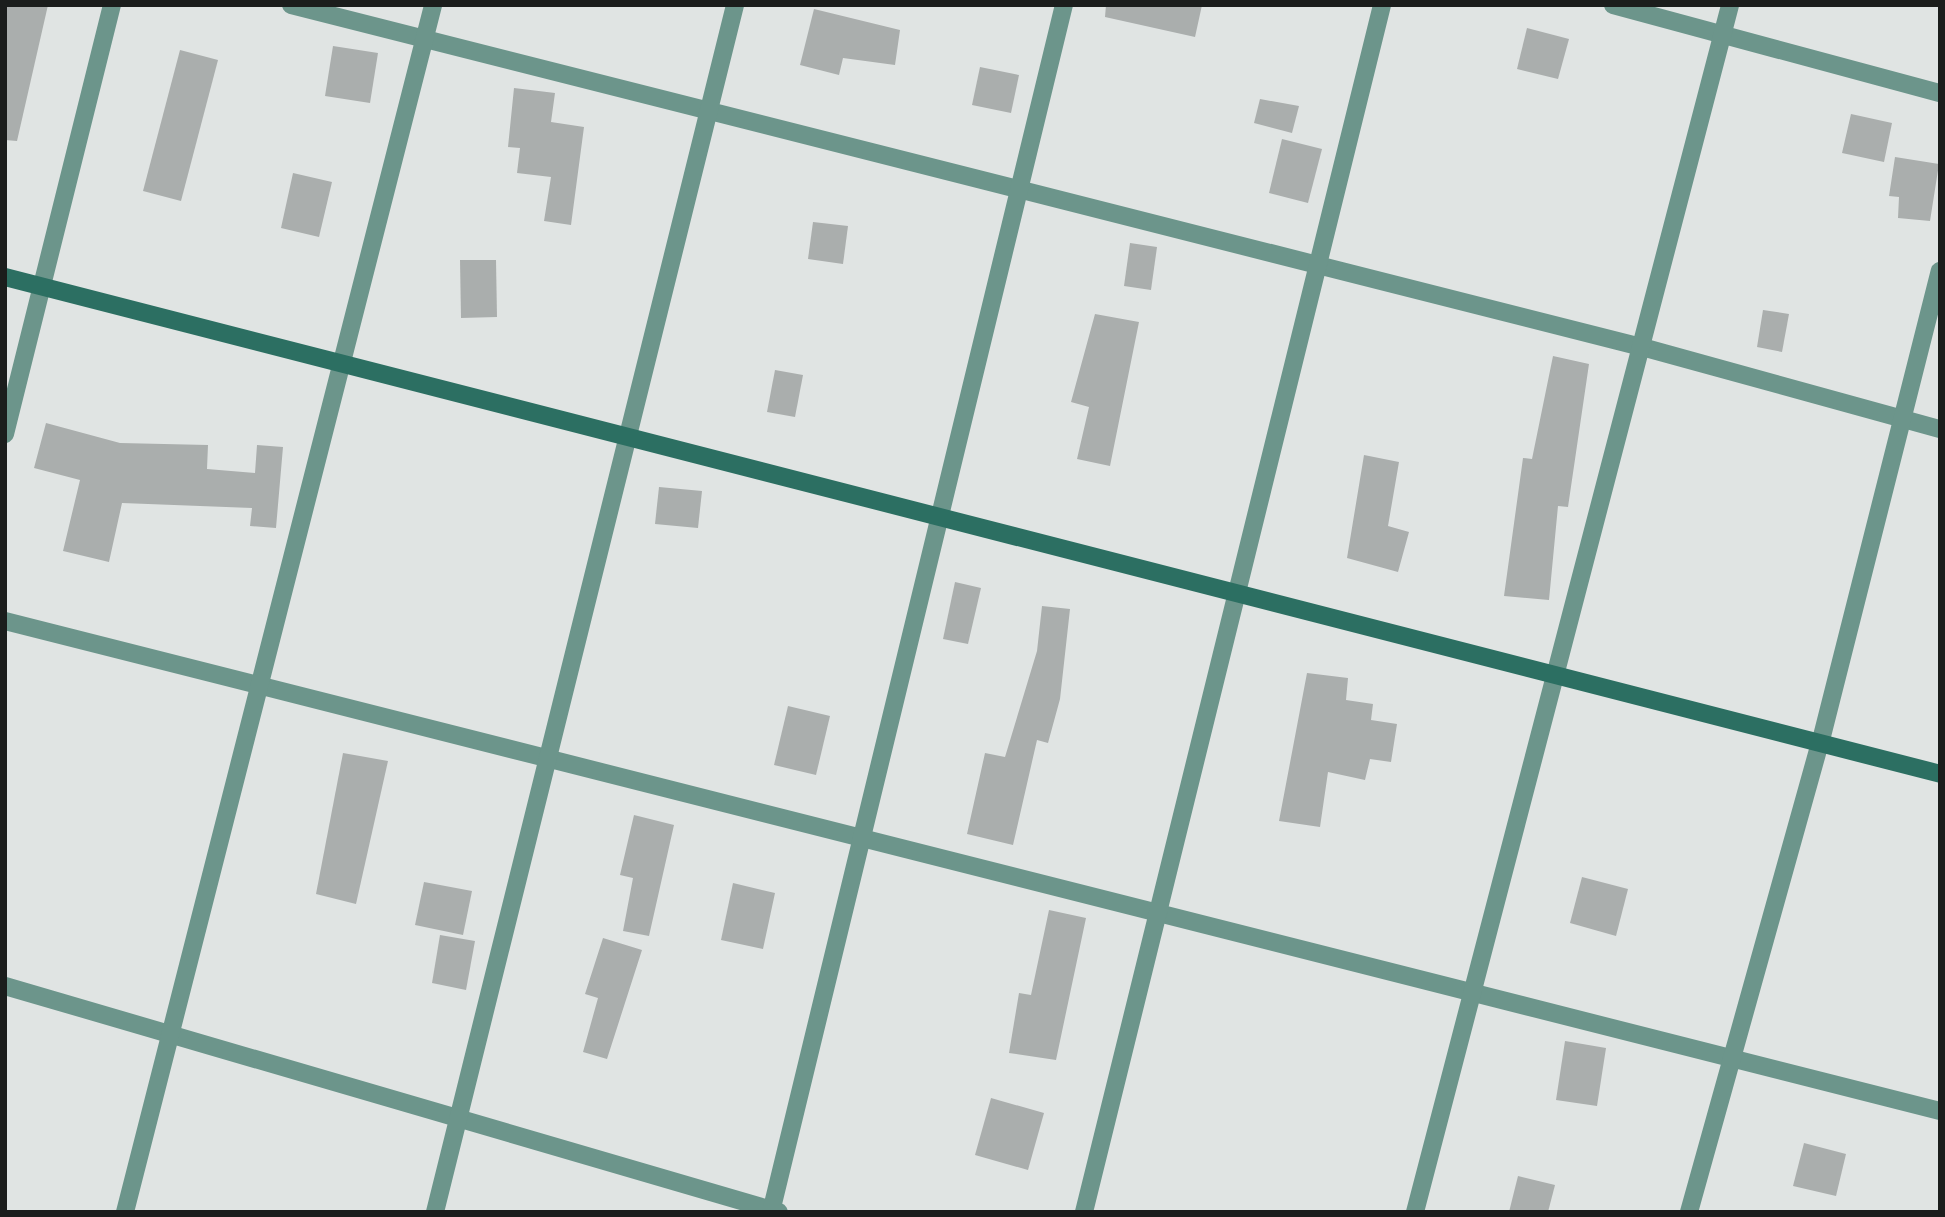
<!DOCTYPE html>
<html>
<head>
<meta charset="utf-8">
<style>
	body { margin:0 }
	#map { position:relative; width:1945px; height:1217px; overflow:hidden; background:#e0e4e3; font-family:Arial,sans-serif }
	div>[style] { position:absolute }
	.building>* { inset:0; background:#aaaead }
	.minor>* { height:18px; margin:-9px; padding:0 9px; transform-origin:9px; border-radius:9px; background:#6c958b }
	.secondary>* { height:18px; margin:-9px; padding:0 9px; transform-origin:9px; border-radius:9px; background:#2c6f62 }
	span { translate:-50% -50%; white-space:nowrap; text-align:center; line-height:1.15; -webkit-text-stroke:6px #edf1f0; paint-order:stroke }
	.frame { position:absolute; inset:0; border:7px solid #1b1d1c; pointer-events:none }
</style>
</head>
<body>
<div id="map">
	<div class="building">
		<i style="clip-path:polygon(5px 5px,48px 5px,17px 141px,5px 140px)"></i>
		<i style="clip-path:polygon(1106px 5px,1202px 5px,1195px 37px,1105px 17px)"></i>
		<i style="clip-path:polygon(814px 9px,900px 30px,895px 65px,843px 58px,839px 75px,800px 65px)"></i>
		<i style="clip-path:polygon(1527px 28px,1569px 39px,1558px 79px,1517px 69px)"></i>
		<i style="clip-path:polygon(333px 46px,378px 53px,370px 103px,325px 96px)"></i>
		<i style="clip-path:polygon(180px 50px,218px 60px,181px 201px,143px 191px)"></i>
		<i style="clip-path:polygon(980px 67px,1019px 75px,1011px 113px,972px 105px)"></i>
		<i style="clip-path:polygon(514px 88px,555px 93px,551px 122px,584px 127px,571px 225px,544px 221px,551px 177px,517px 173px,520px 148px,508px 147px)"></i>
		<i style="clip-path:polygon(1260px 99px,1299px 106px,1292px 133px,1254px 123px)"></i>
		<i style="clip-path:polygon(1851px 114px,1892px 123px,1884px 162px,1842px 153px)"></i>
		<i style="clip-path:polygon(1282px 139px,1322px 149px,1308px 203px,1269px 193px)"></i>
		<i style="clip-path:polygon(1895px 157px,1939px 164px,1930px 221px,1898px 218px,1899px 197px,1889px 196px)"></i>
		<i style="clip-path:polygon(293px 173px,332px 182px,319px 237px,281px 228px)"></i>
		<i style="clip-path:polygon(813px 222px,848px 226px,843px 264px,808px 259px)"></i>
		<i style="clip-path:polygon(1130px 243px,1157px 247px,1151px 290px,1124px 286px)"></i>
		<i style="clip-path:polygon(460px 260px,496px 260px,497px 317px,461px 318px)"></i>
		<i style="clip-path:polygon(1763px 310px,1789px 314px,1782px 352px,1757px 347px)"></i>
		<i style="clip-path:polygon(1095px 314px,1139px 322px,1110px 466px,1077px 459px,1089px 407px,1071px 402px)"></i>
		<i style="clip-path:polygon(1553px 356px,1589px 364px,1568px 507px,1558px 506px,1549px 600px,1504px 596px,1523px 458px,1532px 459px)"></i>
		<i style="clip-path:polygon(775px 370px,803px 375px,795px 417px,767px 412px)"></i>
		<i style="clip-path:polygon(46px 423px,120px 443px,208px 445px,207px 469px,255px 473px,257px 445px,283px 447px,276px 528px,250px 526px,252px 508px,122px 503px,109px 562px,63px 551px,80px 480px,34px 468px)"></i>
		<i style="clip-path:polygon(1364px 455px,1399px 462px,1388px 526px,1409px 532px,1398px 572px,1347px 558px)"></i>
		<i style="clip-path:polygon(659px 487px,702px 491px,698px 528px,655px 524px)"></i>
		<i style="clip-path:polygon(955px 582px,981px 588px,968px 644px,943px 639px)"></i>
		<i style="clip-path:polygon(1042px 606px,1070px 609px,1060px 699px,1048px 743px,1037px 740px,1013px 845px,967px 834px,985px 753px,1005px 757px,1037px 651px)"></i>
		<i style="clip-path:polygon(1307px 673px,1348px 678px,1346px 700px,1373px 704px,1371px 720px,1397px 724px,1391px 762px,1370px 759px,1365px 780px,1328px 772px,1320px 827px,1279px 821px)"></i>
		<i style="clip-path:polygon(788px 706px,830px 716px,816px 775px,774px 765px)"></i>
		<i style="clip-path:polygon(343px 753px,388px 761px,356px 904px,316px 894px)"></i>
		<i style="clip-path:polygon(634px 815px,674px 825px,649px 936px,623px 931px,633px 878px,620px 875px)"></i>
		<i style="clip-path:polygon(1582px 877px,1628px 889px,1616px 936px,1570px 923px)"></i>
		<i style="clip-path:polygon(424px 882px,472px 891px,463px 935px,415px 925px)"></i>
		<i style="clip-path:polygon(733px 883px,775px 893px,763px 949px,721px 940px)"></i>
		<i style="clip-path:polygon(1049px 910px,1086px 918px,1056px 1060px,1009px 1053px,1019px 993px,1031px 995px)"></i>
		<i style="clip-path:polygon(440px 935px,475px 941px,466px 990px,432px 983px)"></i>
		<i style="clip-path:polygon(603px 938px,642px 950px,607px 1059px,583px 1052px,598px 998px,585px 994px)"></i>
		<i style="clip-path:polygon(1565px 1041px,1606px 1048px,1597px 1106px,1556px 1100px)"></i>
		<i style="clip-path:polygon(991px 1098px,1044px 1113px,1028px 1170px,975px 1155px)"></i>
		<i style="clip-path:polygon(1804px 1143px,1846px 1154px,1836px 1196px,1793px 1186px)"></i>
		<i style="clip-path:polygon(1518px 1176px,1555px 1185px,1548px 1212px,1509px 1212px)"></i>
	</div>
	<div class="minor">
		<i style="left:291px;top:5px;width:1394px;rotate:14.21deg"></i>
		<i style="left:1642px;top:347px;width:309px;rotate:15.4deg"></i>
		<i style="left:1613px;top:5px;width:339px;rotate:15.1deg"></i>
		<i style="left:5px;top:434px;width:442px;rotate:-76deg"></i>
		<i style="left:5px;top:621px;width:1996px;rotate:14.21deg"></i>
		<i style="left:5px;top:986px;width:806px;rotate:16.28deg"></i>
		<i style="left:125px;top:1212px;width:1246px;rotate:-75.68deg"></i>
		<i style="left:435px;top:1212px;width:1244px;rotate:-76.04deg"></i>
		<i style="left:771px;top:1212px;width:1242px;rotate:-76.36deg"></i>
		<i style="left:1084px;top:1212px;width:1243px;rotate:-76.13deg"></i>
		<i style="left:1415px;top:1212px;width:1247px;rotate:-75.37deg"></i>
		<i style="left:1689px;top:1212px;width:486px;rotate:-74.4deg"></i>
		<i style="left:1820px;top:744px;width:488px;rotate:-75.8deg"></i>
	</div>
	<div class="secondary">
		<i style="left:5px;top:277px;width:1998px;rotate:14.4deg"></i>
	</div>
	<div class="frame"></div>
</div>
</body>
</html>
